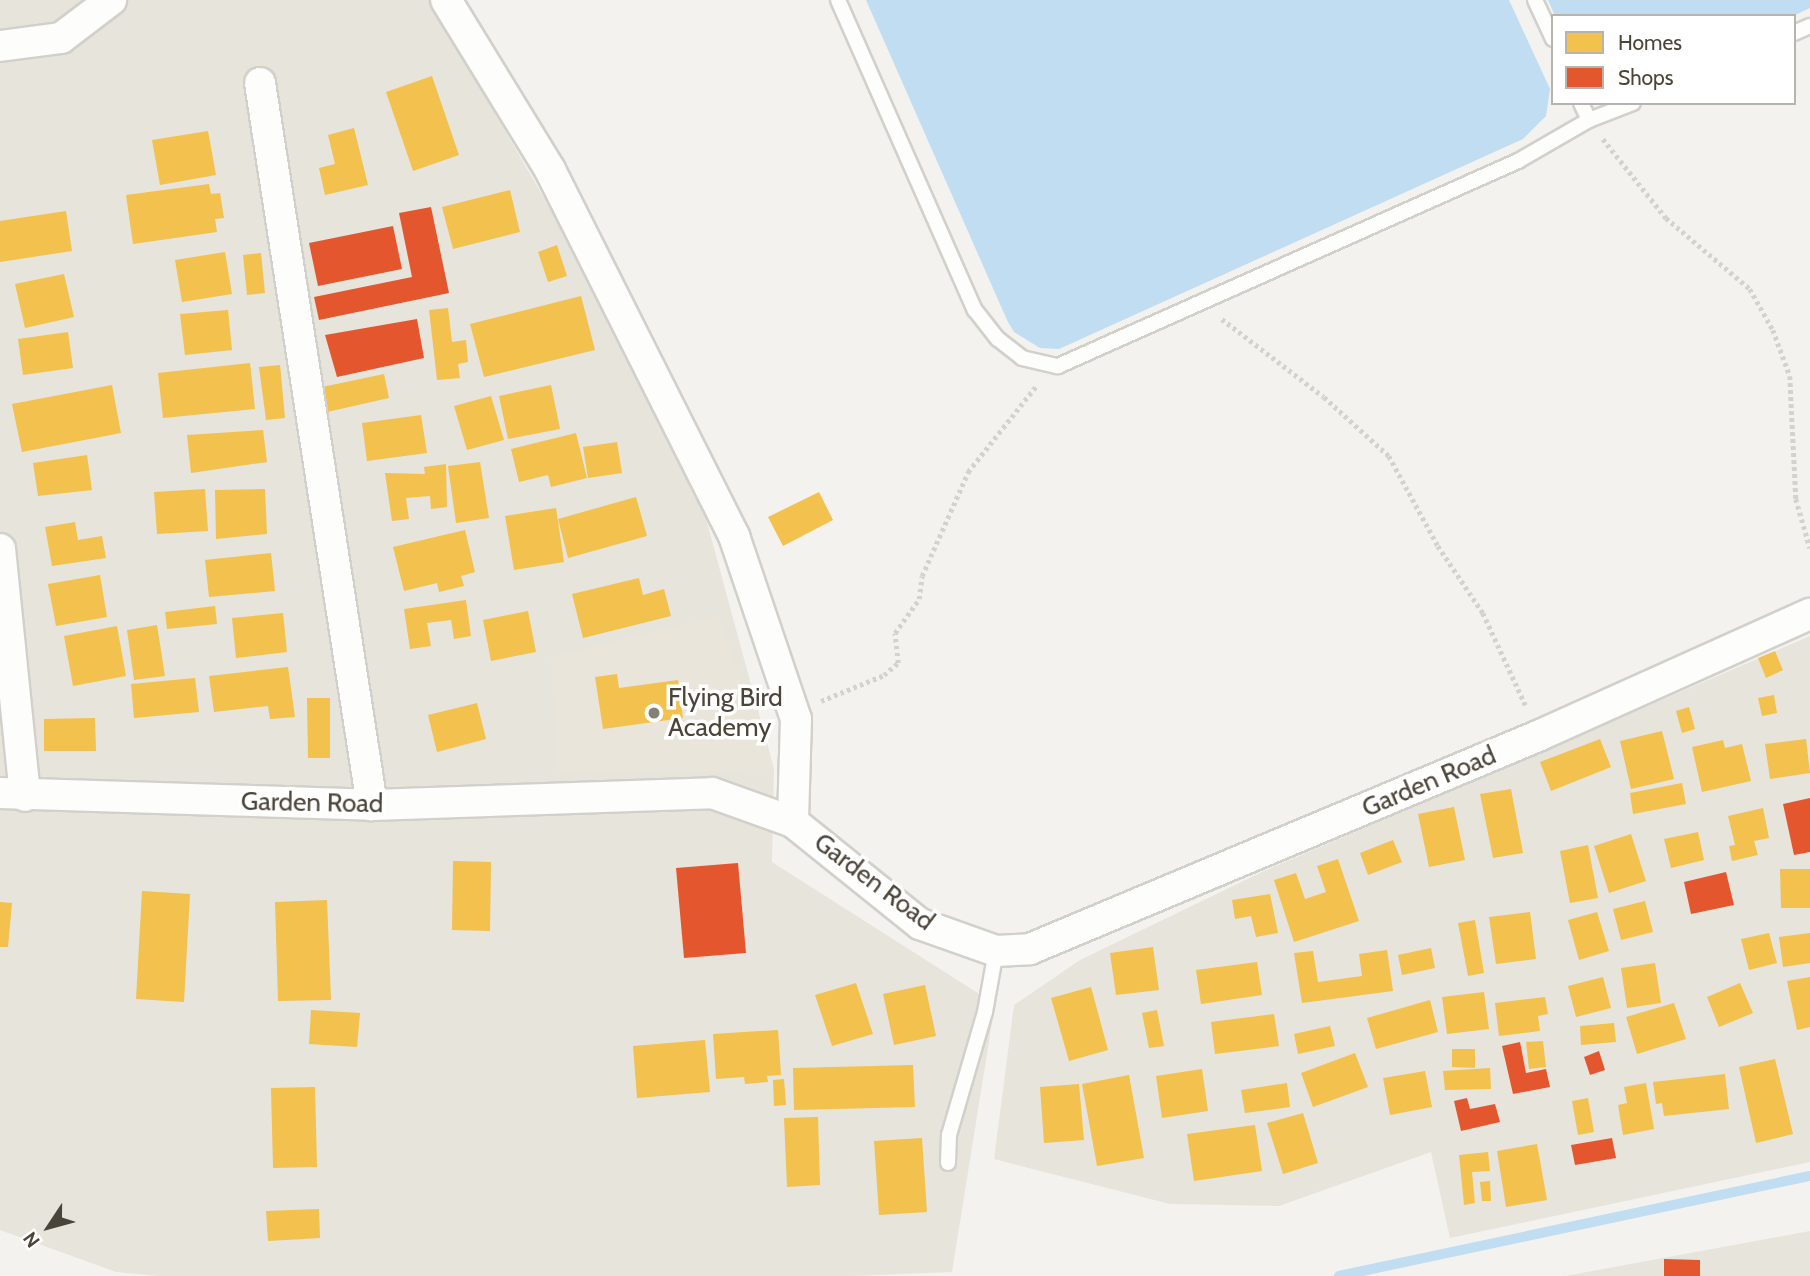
<!DOCTYPE html>
<html>
<head>
<meta charset="utf-8">
<style>
	body { margin:0 }
	#map { position:relative; width:1810px; height:1276px; overflow:hidden; background:#f4f2ee; font-family:Cabin,sans-serif }
	div>[style] { position:absolute }
	.residential>* { inset:0; background:#e7e4dc }
	.education>* { inset:0; background:#eae5da }
	.water>* { inset:0; background:#c0ddf1 }
	.homes>* { inset:0; background:#f2c14e }
	.shops>* { inset:0; background:#e4572e }
	.stream>* { height:10px; margin:-5px; padding:0 5px; transform-origin:5px; border-radius:5px; background:#c0ddf1 }
	.path>* { height:4.5px; margin-top:-2.25px; transform-origin:0; background:repeating-linear-gradient(90deg,#d3d2cc 0 3.5px,transparent 0 7px) }
	.roads { filter:drop-shadow(2px 0 #d2d0cb) drop-shadow(-2px 0 #d2d0cb) drop-shadow(0 2px #d2d0cb) drop-shadow(0 -2px #d2d0cb) }
	.lane>* { height:14px; margin:-7px; padding:0 7px; transform-origin:7px; border-radius:7px; background:#fdfdfc }
	.street>* { height:30px; margin:-15px; padding:0 15px; transform-origin:15px; border-radius:15px; background:#fdfdfc }
	.dots>* { width:19px; height:19px; translate:-50% -50%; box-sizing:border-box; border:4px solid #fff; border-radius:50% }
	span { translate:-50% -50%; white-space:nowrap; text-align:center; line-height:1.15; -webkit-text-stroke:7px #fff; paint-order:stroke }
	.poi-label { font-size:26px; color:#4b4439 }
	.left { translate:0 -50%; text-align:left }
	.street-label { font-size:26px; color:#4b4439 }
	.legend { position:absolute; left:1551px; top:14px; width:245px; height:91px; box-sizing:border-box; background:#fff; border:2px solid #b7b4b0; margin:0; padding:9px 12px; list-style:none; font-size:21px; color:#4b4439 }
	.legend li { display:flex; align-items:center; gap:14px; height:35px }
	.legend b { width:35px; border:2px solid #b7b4b0 }
	.north { position:absolute; left:14px; top:1192px; width:70px; height:70px; -webkit-text-stroke:5px #fff; paint-order:stroke; rotate:234deg; font-size:19px; font-weight:700; line-height:28px; text-align:center; color:#4b4439 }
	.north::after { content:''; display:block; margin:auto; width:24px; height:32px; background:#4b4439; clip-path:polygon(50% 0,100% 100%,50% 72%,0 100%) }
</style>
</head>
<body>
<div id="map">
	<div class="residential">
		<i style="clip-path:polygon(0 0,429px 0,597px 289px,705px 515px,774px 769px,772px 862px,995px 1004px,952px 1272px,853px 1276px,158px 1276px,116px 1272px,0 1230px)"></i>
		<i style="clip-path:polygon(1810px 636px,1810px 1162px,1450px 1238px,1431px 1152px,1279px 1206px,1170px 1204px,994px 1159px,1014px 1005px,1080px 960px,1262px 872px)"></i>
		<i style="clip-path:polygon(1810px 1231px,1810px 1276px,1565px 1276px)"></i>
	</div>
	<div class="education">
		<i style="clip-path:polygon(718px 616px,774px 769px,558px 774px,551px 657px)"></i>
	</div>
	<div class="water">
		<i style="clip-path:polygon(866px 0,1509px 0,1550px 89px,1546px 116px,1523px 139px,1059px 349px,1040px 348px,1014px 332px,1007px 320px)"></i>
		<i style="clip-path:polygon(1548px 0,1810px 0,1810px 8px,1793px 16px,1555px 16px)"></i>
	</div>
	<div class="homes">
		<i style="clip-path:polygon(432px 76px,459px 155px,413px 171px,386px 92px)"></i>
		<i style="clip-path:polygon(354px 128px,368px 185px,325px 195px,319px 168px,335px 164px,328px 135px)"></i>
		<i style="clip-path:polygon(208px 131px,216px 175px,160px 185px,152px 140px)"></i>
		<i style="clip-path:polygon(209px 184px,211px 194px,220px 193px,224px 218px,215px 219px,217px 232px,133px 244px,126px 195px)"></i>
		<i style="clip-path:polygon(510px 190px,520px 232px,453px 249px,442px 207px)"></i>
		<i style="clip-path:polygon(66px 211px,72px 251px,0 262px,0 221px)"></i>
		<i style="clip-path:polygon(557px 245px,567px 276px,548px 282px,538px 252px)"></i>
		<i style="clip-path:polygon(225px 252px,232px 294px,182px 302px,175px 260px)"></i>
		<i style="clip-path:polygon(261px 253px,265px 293px,247px 295px,243px 255px)"></i>
		<i style="clip-path:polygon(64px 274px,74px 317px,25px 328px,15px 284px)"></i>
		<i style="clip-path:polygon(581px 296px,595px 350px,484px 377px,470px 324px)"></i>
		<i style="clip-path:polygon(448px 308px,452px 342px,466px 340px,468px 362px,458px 364px,460px 378px,437px 380px,429px 310px)"></i>
		<i style="clip-path:polygon(228px 310px,232px 350px,185px 355px,180px 314px)"></i>
		<i style="clip-path:polygon(68px 332px,73px 368px,23px 375px,18px 339px)"></i>
		<i style="clip-path:polygon(250px 363px,255px 409px,163px 418px,158px 373px)"></i>
		<i style="clip-path:polygon(280px 365px,285px 418px,266px 420px,259px 367px)"></i>
		<i style="clip-path:polygon(384px 374px,389px 398px,327px 412px,322px 387px)"></i>
		<i style="clip-path:polygon(112px 385px,121px 433px,22px 452px,12px 404px)"></i>
		<i style="clip-path:polygon(551px 385px,560px 429px,508px 439px,499px 396px)"></i>
		<i style="clip-path:polygon(491px 396px,504px 440px,467px 450px,454px 406px)"></i>
		<i style="clip-path:polygon(421px 415px,427px 453px,367px 461px,362px 423px)"></i>
		<i style="clip-path:polygon(263px 430px,267px 462px,191px 473px,187px 435px)"></i>
		<i style="clip-path:polygon(576px 433px,587px 478px,551px 487px,548px 475px,519px 482px,511px 449px)"></i>
		<i style="clip-path:polygon(617px 442px,622px 473px,588px 478px,583px 447px)"></i>
		<i style="clip-path:polygon(87px 455px,92px 490px,38px 496px,33px 463px)"></i>
		<i style="clip-path:polygon(480px 462px,489px 518px,456px 523px,448px 466px)"></i>
		<i style="clip-path:polygon(446px 464px,447px 507px,431px 509px,430px 496px,406px 498px,409px 519px,392px 521px,385px 473px,425px 474px,424px 467px)"></i>
		<i style="clip-path:polygon(205px 489px,208px 531px,157px 534px,154px 492px)"></i>
		<i style="clip-path:polygon(265px 489px,267px 534px,216px 539px,215px 490px)"></i>
		<i style="clip-path:polygon(819px 492px,833px 520px,783px 546px,768px 517px)"></i>
		<i style="clip-path:polygon(636px 497px,647px 536px,568px 558px,558px 519px)"></i>
		<i style="clip-path:polygon(556px 508px,564px 562px,514px 570px,505px 516px)"></i>
		<i style="clip-path:polygon(75px 522px,78px 540px,102px 536px,106px 558px,52px 566px,45px 527px)"></i>
		<i style="clip-path:polygon(465px 530px,475px 572px,461px 576px,464px 586px,439px 592px,437px 583px,404px 591px,393px 547px)"></i>
		<i style="clip-path:polygon(271px 553px,275px 591px,209px 597px,205px 560px)"></i>
		<i style="clip-path:polygon(100px 575px,107px 617px,56px 626px,48px 584px)"></i>
		<i style="clip-path:polygon(639px 578px,643px 595px,664px 589px,671px 616px,583px 638px,572px 594px)"></i>
		<i style="clip-path:polygon(466px 600px,471px 636px,454px 639px,451px 620px,427px 623px,431px 646px,410px 649px,404px 609px)"></i>
		<i style="clip-path:polygon(215px 606px,217px 624px,167px 629px,165px 612px)"></i>
		<i style="clip-path:polygon(528px 611px,536px 652px,491px 661px,483px 620px)"></i>
		<i style="clip-path:polygon(283px 613px,287px 652px,236px 658px,232px 618px)"></i>
		<i style="clip-path:polygon(157px 625px,165px 676px,134px 680px,127px 630px)"></i>
		<i style="clip-path:polygon(117px 626px,126px 676px,73px 686px,64px 636px)"></i>
		<i style="clip-path:polygon(1775px 651px,1783px 670px,1766px 678px,1758px 658px)"></i>
		<i style="clip-path:polygon(288px 667px,295px 717px,270px 719px,268px 706px,214px 712px,209px 676px)"></i>
		<i style="clip-path:polygon(617px 674px,619px 688px,678px 680px,683px 718px,603px 729px,595px 677px)"></i>
		<i style="clip-path:polygon(195px 678px,199px 712px,134px 718px,131px 684px)"></i>
		<i style="clip-path:polygon(1774px 695px,1777px 713px,1762px 716px,1758px 698px)"></i>
		<i style="clip-path:polygon(307px 698px,330px 698px,330px 758px,308px 758px)"></i>
		<i style="clip-path:polygon(477px 703px,486px 739px,437px 752px,428px 715px)"></i>
		<i style="clip-path:polygon(1689px 707px,1695px 729px,1682px 733px,1676px 711px)"></i>
		<i style="clip-path:polygon(95px 718px,96px 751px,44px 751px,44px 719px)"></i>
		<i style="clip-path:polygon(1662px 731px,1674px 779px,1631px 789px,1620px 741px)"></i>
		<i style="clip-path:polygon(1600px 739px,1611px 767px,1551px 791px,1540px 762px)"></i>
		<i style="clip-path:polygon(1806px 739px,1810px 773px,1770px 779px,1765px 744px)"></i>
		<i style="clip-path:polygon(1723px 740px,1725px 748px,1742px 744px,1751px 781px,1702px 792px,1692px 747px)"></i>
		<i style="clip-path:polygon(1682px 783px,1686px 804px,1633px 814px,1630px 793px)"></i>
		<i style="clip-path:polygon(1511px 789px,1523px 853px,1493px 858px,1480px 794px)"></i>
		<i style="clip-path:polygon(1454px 807px,1465px 860px,1429px 867px,1418px 814px)"></i>
		<i style="clip-path:polygon(1763px 808px,1769px 838px,1754px 841px,1758px 855px,1732px 861px,1729px 846px,1735px 845px,1728px 816px)"></i>
		<i style="clip-path:polygon(1698px 832px,1704px 860px,1671px 868px,1664px 839px)"></i>
		<i style="clip-path:polygon(1631px 834px,1646px 881px,1609px 893px,1594px 846px)"></i>
		<i style="clip-path:polygon(1393px 840px,1402px 862px,1368px 875px,1360px 853px)"></i>
		<i style="clip-path:polygon(1588px 845px,1598px 898px,1570px 903px,1560px 851px)"></i>
		<i style="clip-path:polygon(1338px 859px,1359px 921px,1294px 942px,1274px 880px,1296px 873px,1305px 899px,1326px 892px,1317px 866px)"></i>
		<i style="clip-path:polygon(453px 861px,491px 862px,490px 931px,452px 930px)"></i>
		<i style="clip-path:polygon(1780px 869px,1810px 869px,1810px 908px,1781px 908px)"></i>
		<i style="clip-path:polygon(142px 891px,190px 894px,184px 1002px,136px 999px)"></i>
		<i style="clip-path:polygon(1270px 894px,1278px 933px,1256px 937px,1251px 916px,1235px 919px,1232px 900px)"></i>
		<i style="clip-path:polygon(327px 900px,331px 1000px,278px 1001px,275px 902px)"></i>
		<i style="clip-path:polygon(1645px 901px,1653px 932px,1621px 940px,1613px 909px)"></i>
		<i style="clip-path:polygon(0 902px,12px 903px,8px 947px,0 947px)"></i>
		<i style="clip-path:polygon(1530px 912px,1536px 959px,1496px 964px,1489px 917px)"></i>
		<i style="clip-path:polygon(1597px 912px,1609px 951px,1579px 960px,1568px 920px)"></i>
		<i style="clip-path:polygon(1475px 920px,1484px 973px,1468px 976px,1458px 923px)"></i>
		<i style="clip-path:polygon(1769px 933px,1777px 963px,1749px 970px,1741px 939px)"></i>
		<i style="clip-path:polygon(1810px 933px,1810px 963px,1783px 967px,1779px 937px)"></i>
		<i style="clip-path:polygon(1153px 947px,1159px 990px,1116px 995px,1110px 953px)"></i>
		<i style="clip-path:polygon(1431px 948px,1435px 968px,1402px 975px,1398px 955px)"></i>
		<i style="clip-path:polygon(1387px 950px,1393px 991px,1302px 1003px,1294px 953px,1313px 951px,1318px 982px,1362px 976px,1359px 954px)"></i>
		<i style="clip-path:polygon(1257px 962px,1262px 995px,1201px 1004px,1196px 970px)"></i>
		<i style="clip-path:polygon(1655px 963px,1661px 1003px,1627px 1008px,1621px 968px)"></i>
		<i style="clip-path:polygon(1603px 977px,1611px 1008px,1576px 1017px,1568px 986px)"></i>
		<i style="clip-path:polygon(1810px 977px,1810px 1027px,1797px 1030px,1787px 981px)"></i>
		<i style="clip-path:polygon(856px 983px,873px 1034px,832px 1046px,815px 995px)"></i>
		<i style="clip-path:polygon(1740px 983px,1753px 1013px,1719px 1027px,1707px 997px)"></i>
		<i style="clip-path:polygon(925px 985px,936px 1036px,894px 1045px,883px 994px)"></i>
		<i style="clip-path:polygon(1091px 987px,1108px 1050px,1069px 1061px,1051px 998px)"></i>
		<i style="clip-path:polygon(1484px 992px,1489px 1029px,1447px 1034px,1442px 997px)"></i>
		<i style="clip-path:polygon(1545px 997px,1548px 1014px,1538px 1016px,1540px 1031px,1499px 1036px,1495px 1003px)"></i>
		<i style="clip-path:polygon(1430px 1000px,1438px 1032px,1376px 1049px,1367px 1018px)"></i>
		<i style="clip-path:polygon(1674px 1003px,1686px 1039px,1637px 1054px,1626px 1017px)"></i>
		<i style="clip-path:polygon(311px 1010px,360px 1013px,357px 1047px,309px 1044px)"></i>
		<i style="clip-path:polygon(1157px 1010px,1164px 1046px,1149px 1048px,1142px 1013px)"></i>
		<i style="clip-path:polygon(1274px 1014px,1279px 1046px,1215px 1054px,1211px 1022px)"></i>
		<i style="clip-path:polygon(1614px 1023px,1616px 1042px,1581px 1045px,1580px 1026px)"></i>
		<i style="clip-path:polygon(1330px 1026px,1335px 1046px,1298px 1054px,1294px 1034px)"></i>
		<i style="clip-path:polygon(778px 1030px,781px 1075px,767px 1076px,768px 1082px,745px 1084px,744px 1077px,716px 1079px,713px 1034px)"></i>
		<i style="clip-path:polygon(705px 1040px,710px 1092px,637px 1098px,633px 1046px)"></i>
		<i style="clip-path:polygon(1543px 1041px,1546px 1067px,1529px 1069px,1526px 1042px)"></i>
		<i style="clip-path:polygon(1452px 1049px,1475px 1049px,1475px 1068px,1452px 1067px)"></i>
		<i style="clip-path:polygon(1355px 1053px,1368px 1087px,1313px 1107px,1301px 1073px)"></i>
		<i style="clip-path:polygon(1775px 1059px,1793px 1134px,1756px 1143px,1739px 1067px)"></i>
		<i style="clip-path:polygon(913px 1065px,915px 1107px,794px 1110px,793px 1068px)"></i>
		<i style="clip-path:polygon(1490px 1068px,1491px 1089px,1445px 1090px,1443px 1071px)"></i>
		<i style="clip-path:polygon(1202px 1069px,1208px 1111px,1162px 1118px,1156px 1076px)"></i>
		<i style="clip-path:polygon(1425px 1071px,1432px 1107px,1390px 1115px,1383px 1078px)"></i>
		<i style="clip-path:polygon(1725px 1074px,1729px 1109px,1664px 1116px,1662px 1103px,1656px 1104px,1653px 1082px)"></i>
		<i style="clip-path:polygon(1129px 1075px,1144px 1158px,1097px 1166px,1082px 1084px)"></i>
		<i style="clip-path:polygon(784px 1079px,786px 1105px,774px 1106px,773px 1080px)"></i>
		<i style="clip-path:polygon(1287px 1083px,1290px 1107px,1245px 1113px,1241px 1090px)"></i>
		<i style="clip-path:polygon(1646px 1083px,1654px 1129px,1623px 1135px,1618px 1105px,1627px 1103px,1624px 1087px)"></i>
		<i style="clip-path:polygon(1079px 1084px,1084px 1140px,1044px 1143px,1040px 1087px)"></i>
		<i style="clip-path:polygon(315px 1087px,317px 1167px,273px 1168px,271px 1088px)"></i>
		<i style="clip-path:polygon(1588px 1098px,1594px 1132px,1578px 1135px,1572px 1101px)"></i>
		<i style="clip-path:polygon(1303px 1113px,1318px 1163px,1283px 1174px,1267px 1123px)"></i>
		<i style="clip-path:polygon(818px 1117px,820px 1185px,787px 1187px,784px 1118px)"></i>
		<i style="clip-path:polygon(1255px 1125px,1262px 1171px,1194px 1181px,1187px 1134px)"></i>
		<i style="clip-path:polygon(922px 1138px,927px 1212px,879px 1215px,874px 1141px)"></i>
		<i style="clip-path:polygon(1537px 1144px,1547px 1200px,1506px 1207px,1497px 1151px)"></i>
		<i style="clip-path:polygon(1488px 1152px,1490px 1171px,1472px 1172px,1475px 1203px,1464px 1205px,1459px 1155px)"></i>
		<i style="clip-path:polygon(1490px 1181px,1491px 1201px,1482px 1201px,1480px 1182px)"></i>
		<i style="clip-path:polygon(319px 1209px,320px 1238px,268px 1241px,266px 1211px)"></i>
	</div>
	<div class="shops">
		<i style="clip-path:polygon(431px 207px,449px 293px,319px 320px,314px 297px,412px 277px,399px 213px)"></i>
		<i style="clip-path:polygon(393px 226px,402px 269px,318px 286px,309px 243px)"></i>
		<i style="clip-path:polygon(417px 319px,424px 358px,337px 377px,325px 335px)"></i>
		<i style="clip-path:polygon(1810px 798px,1810px 852px,1794px 855px,1783px 804px)"></i>
		<i style="clip-path:polygon(738px 863px,746px 953px,684px 958px,676px 868px)"></i>
		<i style="clip-path:polygon(1726px 872px,1734px 905px,1691px 914px,1684px 882px)"></i>
		<i style="clip-path:polygon(1520px 1042px,1526px 1073px,1546px 1069px,1550px 1087px,1513px 1094px,1502px 1046px)"></i>
		<i style="clip-path:polygon(1599px 1051px,1605px 1070px,1590px 1075px,1584px 1057px)"></i>
		<i style="clip-path:polygon(1467px 1098px,1470px 1109px,1495px 1104px,1500px 1122px,1461px 1131px,1454px 1101px)"></i>
		<i style="clip-path:polygon(1612px 1138px,1616px 1158px,1575px 1165px,1571px 1145px)"></i>
		<i style="clip-path:polygon(1664px 1259px,1700px 1260px,1700px 1276px,1664px 1276px)"></i>
	</div>
	<div class="stream">
		<i style="left:1339px;top:1276px;width:481px;rotate:-12deg"></i>
	</div>
	<div class="path">
		<i style="left:1603px;top:139px;width:101px;rotate:51.4deg"></i>
		<i style="left:1666px;top:218px;width:110px;rotate:40.2deg"></i>
		<i style="left:1750px;top:289px;width:47px;rotate:60.7deg"></i>
		<i style="left:1773px;top:330px;width:49px;rotate:69.7deg"></i>
		<i style="left:1790px;top:376px;width:123px;rotate:87.2deg"></i>
		<i style="left:1796px;top:499px;width:51px;rotate:74.1deg"></i>
		<i style="left:1222px;top:319px;width:128px;rotate:37.4deg"></i>
		<i style="left:1324px;top:397px;width:88px;rotate:42.2deg"></i>
		<i style="left:1389px;top:456px;width:102px;rotate:61.4deg"></i>
		<i style="left:1438px;top:546px;width:81px;rotate:56.1deg"></i>
		<i style="left:1483px;top:613px;width:102px;rotate:65.2deg"></i>
		<i style="left:821px;top:701px;width:68px;rotate:-22.4deg"></i>
		<i style="left:884px;top:675px;width:18px;rotate:-41deg"></i>
		<i style="left:898px;top:663px;width:30px;rotate:-96deg"></i>
		<i style="left:895px;top:633px;width:42px;rotate:-54.8deg"></i>
		<i style="left:919px;top:599px;width:23px;rotate:-83deg"></i>
		<i style="left:922px;top:576px;width:114px;rotate:-66.1deg"></i>
		<i style="left:968px;top:472px;width:111px;rotate:-51.6deg"></i>
	</div>
	<div class="roads">
		<div class="lane">
			<i style="left:838px;top:0;width:339px;rotate:66.2deg"></i>
			<i style="left:975px;top:310px;width:37px;rotate:52deg"></i>
			<i style="left:998px;top:339px;width:31px;rotate:38deg"></i>
			<i style="left:1022px;top:358px;width:37px;rotate:13deg"></i>
			<i style="left:1058px;top:366px;width:504px;rotate:-24.02deg"></i>
			<i style="left:1518px;top:161px;width:82px;rotate:-30deg"></i>
			<i style="left:1589px;top:120px;width:47px;rotate:-21.1deg"></i>
			<i style="left:1535px;top:0;width:43px;rotate:65.2deg"></i>
			<i style="left:1794px;top:33px;width:17px;rotate:-24deg"></i>
			<i style="left:1581px;top:103px;width:19px;rotate:65deg"></i>
			<i style="left:948px;top:1163px;width:28px;rotate:-88deg"></i>
			<i style="left:949px;top:1135px;width:128px;rotate:-73.7deg"></i>
			<i style="left:985px;top:1012px;width:62px;rotate:-79.8deg"></i>
		</div>
		<div class="street">
			<i style="left:446px;top:0;width:199px;rotate:58.5deg"></i>
			<i style="left:550px;top:170px;width:410px;rotate:63.3deg"></i>
			<i style="left:734px;top:536px;width:193px;rotate:71.3deg"></i>
			<i style="left:796px;top:719px;width:103px;rotate:91.7deg"></i>
			<i style="left:0;top:46px;width:62px;rotate:-7.5deg"></i>
			<i style="left:61px;top:38px;width:63px;rotate:-37.2deg"></i>
			<i style="left:260px;top:83px;width:731px;rotate:81.18deg"></i>
			<i style="left:0;top:549px;width:248px;rotate:84.2deg"></i>
			<i style="left:0;top:793px;width:372px;rotate:1.8deg"></i>
			<i style="left:372px;top:805px;width:340px;rotate:-2deg"></i>
			<i style="left:712px;top:793px;width:86px;rotate:19.7deg"></i>
			<i style="left:793px;top:822px;width:163px;rotate:38.8deg"></i>
			<i style="left:920px;top:924px;width:81px;rotate:19.6deg"></i>
			<i style="left:996px;top:951px;width:34px;rotate:-3deg"></i>
			<i style="left:1030px;top:949px;width:551px;rotate:-22.75deg"></i>
			<i style="left:1538px;top:736px;width:298px;rotate:-24.2deg"></i>
		</div>
	</div>
	<div class="dots">
		<i style="left:654px;top:713px;background:#868178"></i>
	</div>
	<div class="poi-label">
		<span class="left" style="left:668px;top:713px">Flying Bird<br>Academy</span>
	</div>
	<div class="street-label">
		<span style="left:1429px;top:782px;rotate:-23deg">Garden Road</span>
		<span style="left:312px;top:803px;rotate:1deg">Garden Road</span>
		<span style="left:874px;top:882px;rotate:37deg">Garden Road</span>
	</div>
	<ul class="legend">
	<li><b style="height:19px;background:#f2c14e"></b>Homes</li>
	<li><b style="height:19px;background:#e4572e"></b>Shops</li>
	</ul>
	<div class="north">N</div>
</div>
</body>
</html>
